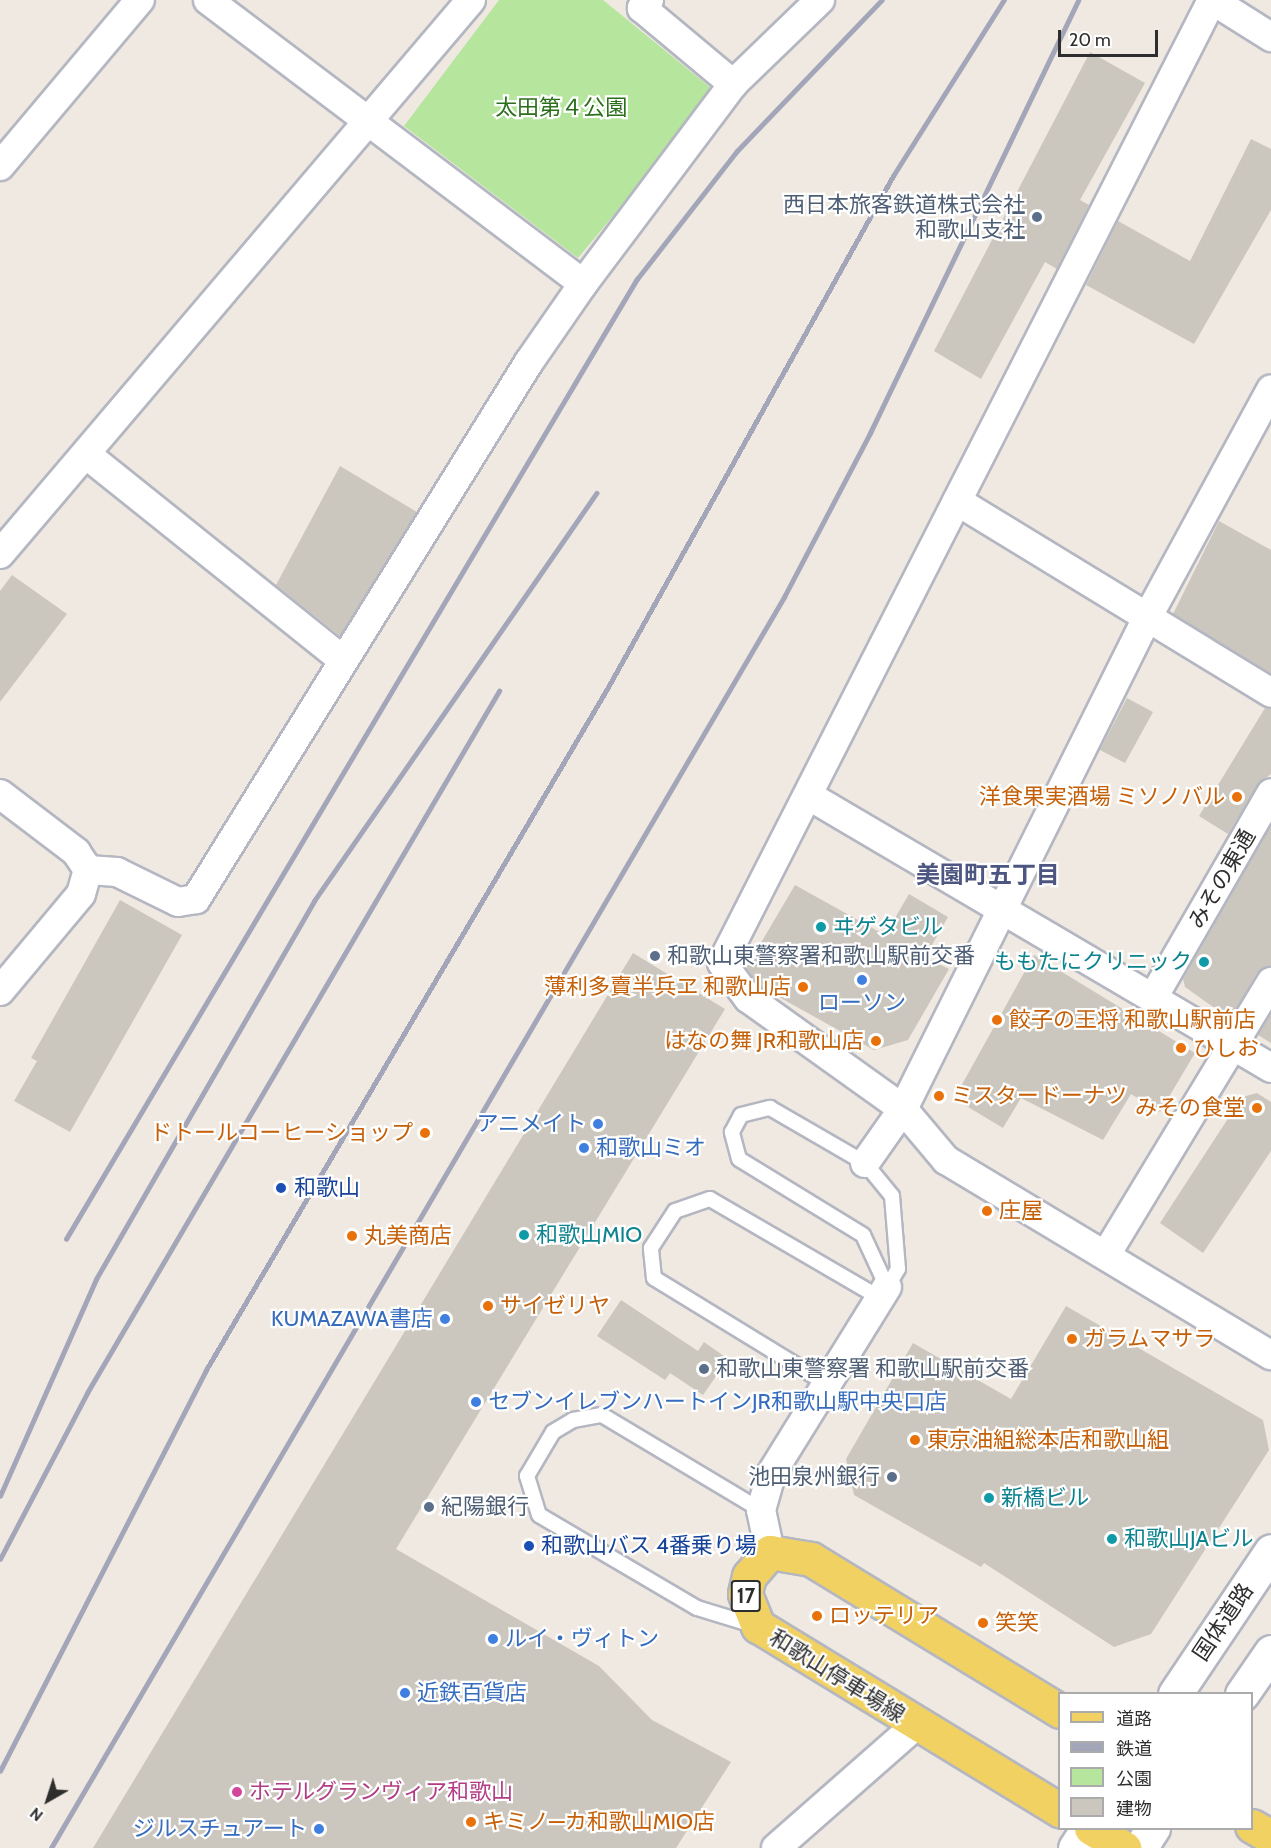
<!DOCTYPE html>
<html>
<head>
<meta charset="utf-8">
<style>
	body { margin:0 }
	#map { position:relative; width:1271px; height:1848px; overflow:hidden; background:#efe9e1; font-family:Cabin,"Noto Sans JP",sans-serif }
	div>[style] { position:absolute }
	.green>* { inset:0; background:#b6e59e }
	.building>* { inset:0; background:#cbc7bf }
	.roads { filter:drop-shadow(2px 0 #b4b7c1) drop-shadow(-2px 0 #b4b7c1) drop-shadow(0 2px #b4b7c1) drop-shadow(0 -2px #b4b7c1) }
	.lane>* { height:14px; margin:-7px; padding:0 7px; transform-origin:7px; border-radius:7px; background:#fff }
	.street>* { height:28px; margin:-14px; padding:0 14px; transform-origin:14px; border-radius:14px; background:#fff }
	.secondary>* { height:33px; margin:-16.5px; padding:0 16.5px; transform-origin:16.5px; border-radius:16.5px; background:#fff }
	.primary>* { height:33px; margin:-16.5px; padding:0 16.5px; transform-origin:16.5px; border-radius:16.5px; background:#f2d163 }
	.rail>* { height:4.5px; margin:-2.25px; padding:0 2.25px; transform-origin:2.25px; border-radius:2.25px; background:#a3a6b8 }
	.dots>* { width:16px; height:16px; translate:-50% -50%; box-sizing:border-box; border:3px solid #fff; border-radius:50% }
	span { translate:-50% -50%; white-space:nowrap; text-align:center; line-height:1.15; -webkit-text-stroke:4.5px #fff; paint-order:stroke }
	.shield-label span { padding:2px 4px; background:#fff; border:2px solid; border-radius:4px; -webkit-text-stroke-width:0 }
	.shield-label { font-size:21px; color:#2e2e2e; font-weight:700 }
	.park-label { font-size:22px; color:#2c6e1b }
	.service-label { font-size:22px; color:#4e5e75 }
	.right { translate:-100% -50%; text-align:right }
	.left { translate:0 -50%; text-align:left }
	.food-label { font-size:22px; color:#c56008 }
	.street-label { font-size:22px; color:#2e2e2e }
	.culture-label { font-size:22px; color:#0d838f }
	.shop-label { font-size:22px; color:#366cbe }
	.transit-label { font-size:22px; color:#164399 }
	.hotel-label { font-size:22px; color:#b23c85 }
	.neighbourhood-label { font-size:24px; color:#4d5680; font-weight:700 }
	.legend { position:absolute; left:1058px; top:1692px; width:195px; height:138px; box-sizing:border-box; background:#fff; border:2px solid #ababab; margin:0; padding:8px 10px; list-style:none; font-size:18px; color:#2e2e2e }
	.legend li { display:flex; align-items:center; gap:12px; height:30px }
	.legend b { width:30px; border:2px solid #ababab }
	.north { position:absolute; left:18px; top:1770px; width:60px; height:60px; -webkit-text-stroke:4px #fff; paint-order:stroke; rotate:219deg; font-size:16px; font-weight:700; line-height:24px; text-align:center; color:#2e2e2e }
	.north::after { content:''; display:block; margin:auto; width:21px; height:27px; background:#2e2e2e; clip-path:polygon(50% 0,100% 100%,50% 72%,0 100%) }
	.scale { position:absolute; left:1058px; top:30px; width:100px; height:27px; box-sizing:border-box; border:3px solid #2e2e2e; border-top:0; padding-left:8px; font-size:18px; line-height:21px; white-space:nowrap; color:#2e2e2e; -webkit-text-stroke:4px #fff; paint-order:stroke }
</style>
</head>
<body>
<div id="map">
	<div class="green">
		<i style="clip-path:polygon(499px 0,603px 0,716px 92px,578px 258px,404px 126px)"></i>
	</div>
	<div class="building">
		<i style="clip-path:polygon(1090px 52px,1145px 83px,1080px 200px,1089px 205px,1057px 269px,1045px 262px,981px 379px,934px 351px)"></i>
		<i style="clip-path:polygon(1251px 139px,1271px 149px,1271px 210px,1194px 344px,1086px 285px,1118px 221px,1190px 261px)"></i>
		<i style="clip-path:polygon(340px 466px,417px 512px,340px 636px,276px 585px)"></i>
		<i style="clip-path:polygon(1219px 521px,1271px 550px,1271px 674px,1173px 614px)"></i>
		<i style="clip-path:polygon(12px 575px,67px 614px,0 702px,0 591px)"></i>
		<i style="clip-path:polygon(1127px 698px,1153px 712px,1125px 763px,1100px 750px)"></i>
		<i style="clip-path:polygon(1265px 708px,1271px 709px,1271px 774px,1257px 785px,1228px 834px,1199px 816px)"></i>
		<i style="clip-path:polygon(1271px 826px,1271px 966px,1257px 973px,1230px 1019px,1185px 987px,1183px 979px)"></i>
		<i style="clip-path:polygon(795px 885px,885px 935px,909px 894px,948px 917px,925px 957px,949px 969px,908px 1040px,874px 1050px,761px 987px,746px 968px)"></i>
		<i style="clip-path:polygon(120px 900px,182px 935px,70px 1132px,14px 1101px,37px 1061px,31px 1058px)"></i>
		<i style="clip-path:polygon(633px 953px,725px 1009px,396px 1549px,599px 1666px,652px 1720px,731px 1762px,676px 1848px,93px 1848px)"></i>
		<i style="clip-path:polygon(1034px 955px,1195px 1053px,1160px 1112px,1131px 1094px,1103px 1140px,1021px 1098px,1003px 1128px,963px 1104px,960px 1088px)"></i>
		<i style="clip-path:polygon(1271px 1014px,1271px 1043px,1258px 1035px)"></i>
		<i style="clip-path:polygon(1257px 1093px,1271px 1102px,1271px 1151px,1203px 1253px,1160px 1223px,1242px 1097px)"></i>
		<i style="clip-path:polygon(621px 1300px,698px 1351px,704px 1342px,728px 1359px,703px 1395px,670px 1373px,665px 1380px,597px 1336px)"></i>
		<i style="clip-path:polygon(1066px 1306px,1263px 1420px,1269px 1450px,1151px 1634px,1114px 1647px,984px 1563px,981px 1567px,854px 1495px,846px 1459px,913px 1343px,1011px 1399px)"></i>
	</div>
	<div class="roads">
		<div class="lane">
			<i style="left:770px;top:1108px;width:110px;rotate:30.1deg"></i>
			<i style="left:865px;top:1163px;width:43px;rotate:50.7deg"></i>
			<i style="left:892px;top:1196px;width:73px;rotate:85.3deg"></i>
			<i style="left:898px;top:1269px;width:21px;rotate:121deg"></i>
			<i style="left:887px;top:1287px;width:57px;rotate:-114.8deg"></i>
			<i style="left:863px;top:1235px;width:145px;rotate:-148.5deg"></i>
			<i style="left:739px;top:1159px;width:28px;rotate:-105deg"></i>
			<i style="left:732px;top:1132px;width:19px;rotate:-62deg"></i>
			<i style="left:741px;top:1115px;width:30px;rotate:-14deg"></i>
			<i style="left:827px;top:1384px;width:203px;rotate:-148.5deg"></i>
			<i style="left:654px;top:1278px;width:30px;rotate:-96deg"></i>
			<i style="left:651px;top:1248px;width:44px;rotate:-57deg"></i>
			<i style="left:675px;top:1211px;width:37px;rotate:-19deg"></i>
			<i style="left:710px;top:1199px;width:197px;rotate:30.2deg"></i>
			<i style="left:756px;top:1626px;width:62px;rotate:-163deg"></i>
			<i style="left:697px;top:1608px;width:183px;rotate:-149.5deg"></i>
			<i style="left:539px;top:1515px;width:41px;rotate:-107.1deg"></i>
			<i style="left:527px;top:1476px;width:51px;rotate:-59.4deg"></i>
			<i style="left:553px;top:1432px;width:23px;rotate:-31deg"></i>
			<i style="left:573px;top:1420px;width:29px;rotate:-10deg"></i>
			<i style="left:602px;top:1415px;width:185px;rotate:30.9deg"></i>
		</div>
		<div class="street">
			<i style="left:208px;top:0;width:470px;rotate:37.1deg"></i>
			<i style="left:649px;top:0;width:11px;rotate:131deg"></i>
			<i style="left:642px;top:8px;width:119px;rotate:39.9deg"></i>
			<i style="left:1212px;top:0;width:1080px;rotate:116.97deg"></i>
			<i style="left:722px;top:963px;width:44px;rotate:53.4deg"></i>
			<i style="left:748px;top:998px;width:191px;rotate:35.6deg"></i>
			<i style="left:903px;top:1109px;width:67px;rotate:49.9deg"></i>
			<i style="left:946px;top:1160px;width:379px;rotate:31deg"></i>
			<i style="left:1212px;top:0;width:70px;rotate:32.1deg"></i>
			<i style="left:0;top:166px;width:217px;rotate:-49.9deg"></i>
			<i style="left:87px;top:455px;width:328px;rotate:38.7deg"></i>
			<i style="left:957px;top:501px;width:368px;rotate:31.4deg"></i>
			<i style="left:0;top:554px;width:727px;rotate:-49.63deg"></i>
			<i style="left:0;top:794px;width:96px;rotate:37.3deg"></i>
			<i style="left:76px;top:852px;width:22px;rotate:56deg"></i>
			<i style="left:811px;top:797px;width:534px;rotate:30.5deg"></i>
			<i style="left:88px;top:870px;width:29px;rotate:4deg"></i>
			<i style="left:117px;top:872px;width:68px;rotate:26.2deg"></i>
			<i style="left:178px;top:902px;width:18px;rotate:-9deg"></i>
			<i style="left:196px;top:899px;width:632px;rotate:-58.2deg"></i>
			<i style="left:529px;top:362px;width:95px;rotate:-55.3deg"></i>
			<i style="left:583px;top:284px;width:250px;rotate:-53.1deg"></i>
			<i style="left:733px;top:84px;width:121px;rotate:-44deg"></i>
			<i style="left:0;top:991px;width:126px;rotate:-50.1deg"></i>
			<i style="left:81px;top:894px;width:25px;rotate:-74deg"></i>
			<i style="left:1154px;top:996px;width:234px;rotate:-60deg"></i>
			<i style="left:865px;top:1163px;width:66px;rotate:-54.9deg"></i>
			<i style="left:903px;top:1109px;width:548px;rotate:-63.58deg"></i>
			<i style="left:1147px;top:618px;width:260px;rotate:-61.5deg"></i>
			<i style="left:1107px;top:1253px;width:317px;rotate:-58.8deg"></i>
			<i style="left:770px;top:1552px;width:43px;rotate:-102.1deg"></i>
			<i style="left:761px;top:1510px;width:37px;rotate:-74deg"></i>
			<i style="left:771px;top:1474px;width:220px;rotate:-58.2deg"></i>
			<i style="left:776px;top:1848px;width:186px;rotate:-41.3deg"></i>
		</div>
		<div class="secondary">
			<i style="left:1175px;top:1694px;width:172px;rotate:-56.1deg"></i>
			<i style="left:1242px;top:1694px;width:51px;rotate:-55.4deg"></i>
			<i style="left:1075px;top:1848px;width:24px;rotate:-57deg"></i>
			<i style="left:1140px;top:1848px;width:24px;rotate:-57deg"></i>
		</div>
		<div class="primary">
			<i style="left:1060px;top:1711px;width:292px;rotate:-148.6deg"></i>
			<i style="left:811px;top:1559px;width:42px;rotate:-170.3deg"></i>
			<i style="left:770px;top:1552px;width:32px;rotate:131deg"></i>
			<i style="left:749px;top:1576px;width:18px;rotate:103deg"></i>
			<i style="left:745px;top:1594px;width:35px;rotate:68deg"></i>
			<i style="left:758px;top:1626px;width:354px;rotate:31.4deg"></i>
			<i style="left:1252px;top:1826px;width:22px;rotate:30deg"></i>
			<i style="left:1091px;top:1828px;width:39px;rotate:31deg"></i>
		</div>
	</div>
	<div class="rail">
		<i style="left:66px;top:1239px;width:1117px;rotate:-59.26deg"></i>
		<i style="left:637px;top:279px;width:162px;rotate:-52deg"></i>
		<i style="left:737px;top:151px;width:209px;rotate:-46.2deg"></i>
		<i style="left:0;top:1496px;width:237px;rotate:-66.1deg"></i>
		<i style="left:96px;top:1279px;width:436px;rotate:-60deg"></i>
		<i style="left:314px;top:901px;width:496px;rotate:-55.3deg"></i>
		<i style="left:0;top:1559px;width:187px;rotate:-62.3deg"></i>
		<i style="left:87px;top:1393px;width:814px;rotate:-59.59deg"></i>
		<i style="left:0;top:1771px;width:451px;rotate:-62.8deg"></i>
		<i style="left:206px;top:1370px;width:790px;rotate:-59.51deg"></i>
		<i style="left:607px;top:689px;width:587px;rotate:-60.86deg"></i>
		<i style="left:893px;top:176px;width:208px;rotate:-57.8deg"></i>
		<i style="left:51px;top:1848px;width:1450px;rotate:-59.63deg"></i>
		<i style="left:784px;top:597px;width:185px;rotate:-62.3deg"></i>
		<i style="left:870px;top:433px;width:480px;rotate:-64.3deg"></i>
	</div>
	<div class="dots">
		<i style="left:1037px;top:217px;background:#5c6f8a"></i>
		<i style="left:1237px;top:797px;background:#e8710a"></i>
		<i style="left:821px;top:927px;background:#0f9aa8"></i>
		<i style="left:655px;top:956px;background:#5c6f8a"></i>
		<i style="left:1204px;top:962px;background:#0f9aa8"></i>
		<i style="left:862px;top:980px;background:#3f7fe0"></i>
		<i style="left:803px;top:987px;background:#e8710a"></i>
		<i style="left:997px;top:1020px;background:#e8710a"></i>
		<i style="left:876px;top:1041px;background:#e8710a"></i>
		<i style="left:1181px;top:1048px;background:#e8710a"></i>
		<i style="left:939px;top:1096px;background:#e8710a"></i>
		<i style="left:1257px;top:1108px;background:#e8710a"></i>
		<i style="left:598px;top:1124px;background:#3f7fe0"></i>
		<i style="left:425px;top:1133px;background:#e8710a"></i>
		<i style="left:584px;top:1148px;background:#3f7fe0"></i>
		<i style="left:281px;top:1188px;background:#1a4fb4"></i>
		<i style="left:987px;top:1211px;background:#e8710a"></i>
		<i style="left:524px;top:1235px;background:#0f9aa8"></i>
		<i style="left:352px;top:1236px;background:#e8710a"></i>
		<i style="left:488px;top:1306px;background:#e8710a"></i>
		<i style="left:445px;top:1319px;background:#3f7fe0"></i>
		<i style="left:1072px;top:1339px;background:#e8710a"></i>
		<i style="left:704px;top:1369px;background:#5c6f8a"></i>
		<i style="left:476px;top:1402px;background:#3f7fe0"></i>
		<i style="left:915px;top:1440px;background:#e8710a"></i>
		<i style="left:892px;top:1477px;background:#5c6f8a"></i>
		<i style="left:989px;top:1498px;background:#0f9aa8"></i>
		<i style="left:429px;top:1507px;background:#5c6f8a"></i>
		<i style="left:1112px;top:1539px;background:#0f9aa8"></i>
		<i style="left:529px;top:1546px;background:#1a4fb4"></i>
		<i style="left:817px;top:1616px;background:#e8710a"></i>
		<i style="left:983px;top:1623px;background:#e8710a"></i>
		<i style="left:493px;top:1639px;background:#3f7fe0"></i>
		<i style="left:405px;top:1693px;background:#3f7fe0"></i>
		<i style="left:237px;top:1792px;background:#d1479c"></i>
		<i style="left:471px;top:1822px;background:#e8710a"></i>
		<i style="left:319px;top:1829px;background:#3f7fe0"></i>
	</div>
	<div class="shield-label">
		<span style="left:746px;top:1596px">17</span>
	</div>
	<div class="park-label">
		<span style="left:561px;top:108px">太田第４公園</span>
	</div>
	<div class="service-label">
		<span class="right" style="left:1025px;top:217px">西日本旅客鉄道株式会社<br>和歌山支社</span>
		<span class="left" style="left:667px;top:956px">和歌山東警察署和歌山駅前交番</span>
		<span class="left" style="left:716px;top:1369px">和歌山東警察署 和歌山駅前交番</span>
		<span class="right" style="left:880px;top:1477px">池田泉州銀行</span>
		<span class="left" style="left:441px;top:1507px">紀陽銀行</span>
	</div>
	<div class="food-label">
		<span class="right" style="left:1225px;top:797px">洋食果実酒場 ミソノバル</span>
		<span class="right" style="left:791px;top:987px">薄利多賣半兵ヱ 和歌山店</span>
		<span class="left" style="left:1009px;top:1020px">餃子の王将 和歌山駅前店</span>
		<span class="right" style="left:864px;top:1041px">はなの舞 JR和歌山店</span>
		<span class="left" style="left:1193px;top:1048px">ひしお</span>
		<span class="left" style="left:951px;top:1096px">ミスタードーナツ</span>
		<span class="right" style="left:1245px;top:1108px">みその食堂</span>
		<span class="right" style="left:413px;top:1133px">ドトールコーヒーショップ</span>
		<span class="left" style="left:999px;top:1211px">庄屋</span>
		<span class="left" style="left:364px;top:1236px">丸美商店</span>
		<span class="left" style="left:500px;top:1306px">サイゼリヤ</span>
		<span class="left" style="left:1084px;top:1339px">ガラムマサラ</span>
		<span class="left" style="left:927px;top:1440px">東京油組総本店和歌山組</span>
		<span class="left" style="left:829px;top:1616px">ロッテリア</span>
		<span class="left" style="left:995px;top:1623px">笑笑</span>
		<span class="left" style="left:483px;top:1822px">キミノ―カ和歌山MIO店</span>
	</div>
	<div class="street-label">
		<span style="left:1222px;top:879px;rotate:-60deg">みその東通</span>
		<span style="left:1223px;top:1622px;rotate:-56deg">国体道路</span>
		<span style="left:837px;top:1676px;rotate:32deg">和歌山停車場線</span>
	</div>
	<div class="culture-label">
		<span class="left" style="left:833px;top:927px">ヰゲタビル</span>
		<span class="right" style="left:1192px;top:962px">ももたにクリニック</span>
		<span class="left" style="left:536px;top:1235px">和歌山MIO</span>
		<span class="left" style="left:1001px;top:1498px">新橋ビル</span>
		<span class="left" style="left:1124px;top:1539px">和歌山JAビル</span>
	</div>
	<div class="shop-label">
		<span style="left:862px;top:1003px">ローソン</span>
		<span class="right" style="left:586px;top:1124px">アニメイト</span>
		<span class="left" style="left:596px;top:1148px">和歌山ミオ</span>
		<span class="right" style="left:433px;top:1319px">KUMAZAWA書店</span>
		<span class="left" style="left:488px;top:1402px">セブンイレブンハートインJR和歌山駅中央口店</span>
		<span class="left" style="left:505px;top:1639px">ルイ・ヴィトン</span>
		<span class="left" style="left:417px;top:1693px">近鉄百貨店</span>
		<span class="right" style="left:307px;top:1829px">ジルスチュアート</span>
	</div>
	<div class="transit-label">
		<span class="left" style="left:294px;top:1188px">和歌山</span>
		<span class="left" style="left:541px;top:1546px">和歌山バス 4番乗り場</span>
	</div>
	<div class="hotel-label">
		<span class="left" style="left:249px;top:1792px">ホテルグランヴィア和歌山</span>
	</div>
	<div class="neighbourhood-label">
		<span style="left:988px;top:875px">美園町五丁目</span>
	</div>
	<ul class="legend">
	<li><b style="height:8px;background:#f2d163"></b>道路</li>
	<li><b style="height:8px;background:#a3a6b8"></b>鉄道</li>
	<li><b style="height:16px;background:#b6e59e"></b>公園</li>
	<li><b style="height:16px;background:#cbc7bf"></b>建物</li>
	</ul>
	<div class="north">N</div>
	<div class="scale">20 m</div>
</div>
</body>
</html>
